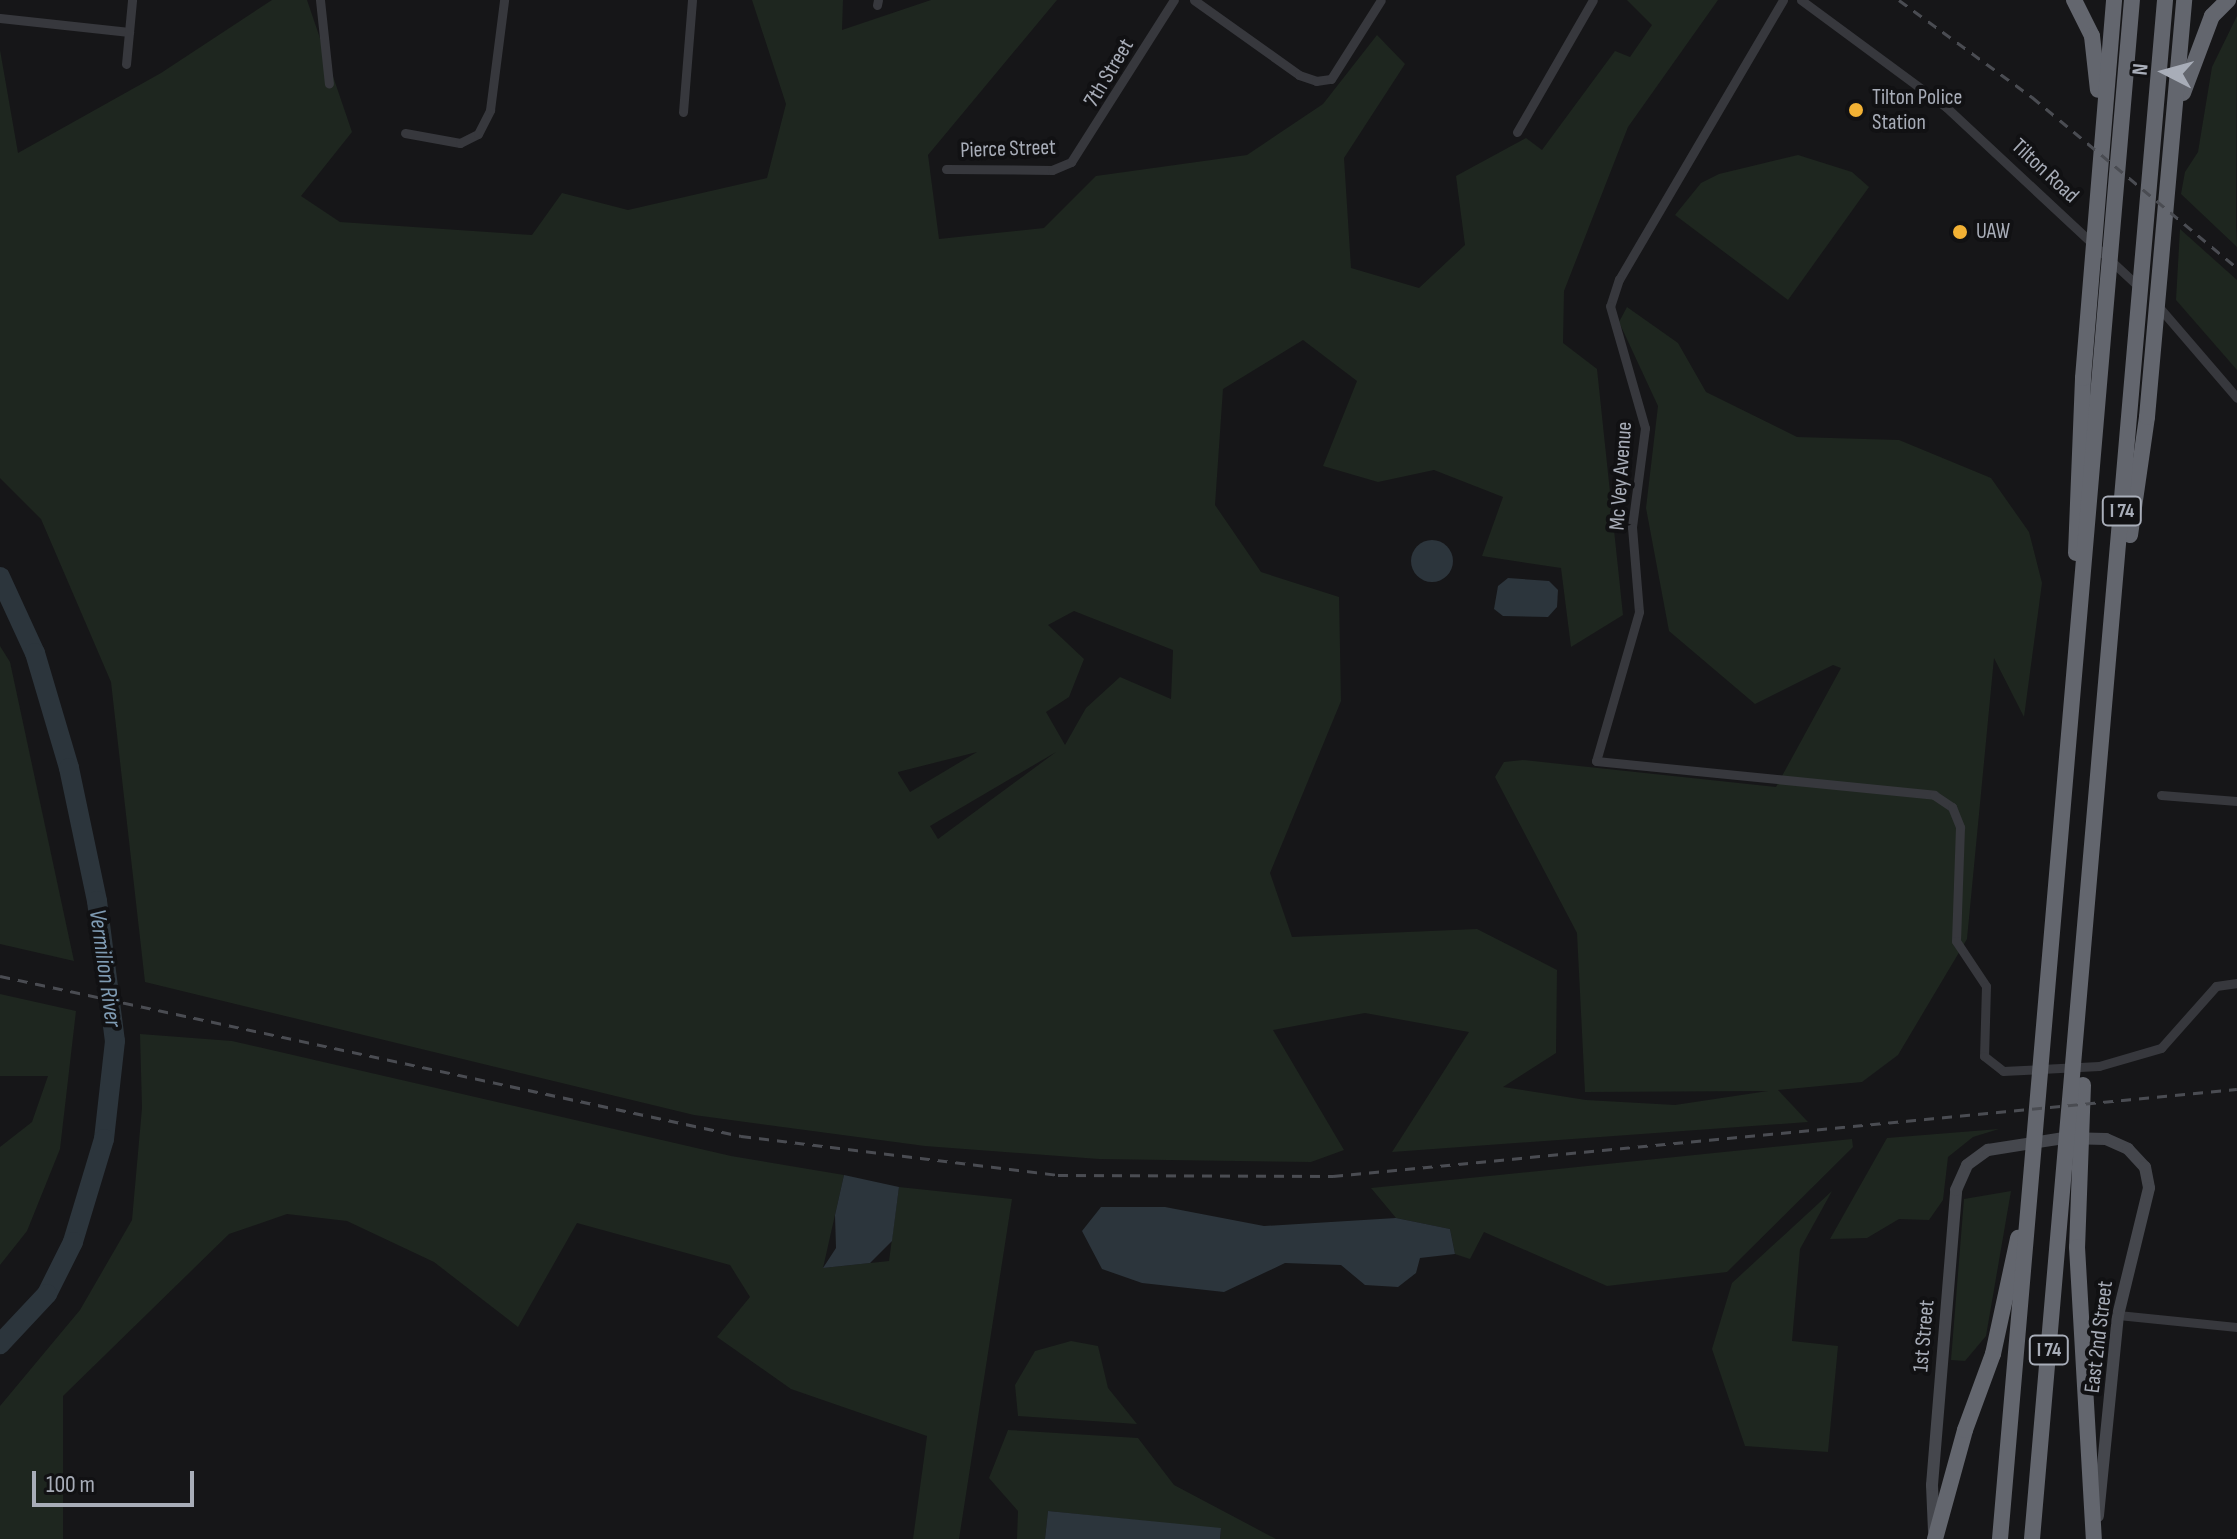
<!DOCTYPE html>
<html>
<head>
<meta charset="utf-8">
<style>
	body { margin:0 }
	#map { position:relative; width:2237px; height:1539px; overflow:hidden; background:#161618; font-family:"Sofia Sans Condensed",sans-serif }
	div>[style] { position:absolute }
	.green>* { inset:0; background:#1e261f }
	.water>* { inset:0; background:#2c353c }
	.round { border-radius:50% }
	.river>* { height:20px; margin:-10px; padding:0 10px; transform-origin:10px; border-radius:10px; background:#2c353c }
	.street>* { height:9px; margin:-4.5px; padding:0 4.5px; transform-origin:4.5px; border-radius:4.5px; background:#37383d }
	.secondary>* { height:12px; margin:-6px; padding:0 6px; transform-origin:6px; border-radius:6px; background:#45474d }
	.highway>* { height:16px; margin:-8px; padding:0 8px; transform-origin:8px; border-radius:8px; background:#63666e }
	.rail>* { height:3px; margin-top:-1.5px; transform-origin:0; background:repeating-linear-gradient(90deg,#4a4c52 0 10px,transparent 0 18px) }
	.dots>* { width:22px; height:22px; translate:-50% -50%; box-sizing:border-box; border:4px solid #111113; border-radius:50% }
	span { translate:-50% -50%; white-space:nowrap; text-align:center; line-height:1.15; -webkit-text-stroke:8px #111113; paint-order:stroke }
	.shield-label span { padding:2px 6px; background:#111113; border:2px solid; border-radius:6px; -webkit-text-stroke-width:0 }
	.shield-label { font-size:20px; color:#a8adb8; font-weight:700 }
	.street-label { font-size:22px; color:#a8adb8 }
	.poi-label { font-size:22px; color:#a8adb8 }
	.left { translate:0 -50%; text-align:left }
	.water-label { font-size:24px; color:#7f9bb3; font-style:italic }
	.north { position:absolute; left:2125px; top:32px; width:80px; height:80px; -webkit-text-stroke:6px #111113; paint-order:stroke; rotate:276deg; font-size:22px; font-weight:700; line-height:32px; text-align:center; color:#a8adb8 }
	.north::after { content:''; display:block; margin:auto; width:28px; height:36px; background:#a8adb8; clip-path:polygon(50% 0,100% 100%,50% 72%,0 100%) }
	.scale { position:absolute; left:32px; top:1471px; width:162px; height:36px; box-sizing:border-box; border:4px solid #a8adb8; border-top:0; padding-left:10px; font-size:24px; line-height:28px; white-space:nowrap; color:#a8adb8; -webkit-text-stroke:6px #111113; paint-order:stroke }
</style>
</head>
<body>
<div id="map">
	<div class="green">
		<i style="clip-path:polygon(evenodd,272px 0,307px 0,352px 132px,301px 196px,340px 222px,532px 235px,562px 193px,628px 210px,767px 178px,786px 104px,752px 0,843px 0,842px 30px,931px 0,1057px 0,928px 155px,939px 239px,1044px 228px,1096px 176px,1247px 155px,1323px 104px,1377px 35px,1405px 64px,1344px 158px,1351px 268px,1419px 288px,1465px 245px,1456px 176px,1526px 138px,1542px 150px,1615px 51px,1630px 57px,1652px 25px,1627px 0,1718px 0,1628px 127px,1564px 291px,1563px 343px,1597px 369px,1623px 615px,1571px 647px,1561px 568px,1482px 556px,1503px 497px,1434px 470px,1378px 482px,1323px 466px,1357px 381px,1303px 340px,1223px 389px,1215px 505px,1261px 572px,1339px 597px,1341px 701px,1270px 873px,1292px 937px,1477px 929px,1557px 970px,1556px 1053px,1503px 1087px,1586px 1100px,1675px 1105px,1768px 1091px,1585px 1092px,1577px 933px,1495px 777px,1504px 762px,1523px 760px,1776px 787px,1841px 668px,1833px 665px,1755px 704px,1669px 631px,1646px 508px,1658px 406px,1619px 322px,1627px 307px,1678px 343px,1706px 392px,1797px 437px,1899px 440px,1991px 478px,2029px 532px,2042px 583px,2024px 717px,1994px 658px,1967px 939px,1898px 1055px,1862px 1082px,1778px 1090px,1808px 1122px,1392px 1152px,1469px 1032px,1365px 1013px,1273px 1030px,1344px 1150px,1311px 1162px,1099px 1159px,925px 1146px,694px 1115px,145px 982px,111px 682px,41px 519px,0 478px,0 50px,18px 153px,161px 73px,272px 0,1074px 611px,1173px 650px,1171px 699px,1120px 677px,1086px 708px,1065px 745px,1046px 712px,1069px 697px,1084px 659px,1048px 625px,1074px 611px,272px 0,977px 752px,910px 792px,898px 773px,898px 772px,977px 752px,272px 0,1056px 752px,938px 839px,930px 826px,1056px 752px)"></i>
		<i style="clip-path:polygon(2237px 16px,2236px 224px,2237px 247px,2181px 194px,2185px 172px,2198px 152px,2212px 67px)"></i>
		<i style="clip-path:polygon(1798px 155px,1852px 172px,1869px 187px,1788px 300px,1675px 215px,1701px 183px,1719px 174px)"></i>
		<i style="clip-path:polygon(2180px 229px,2237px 280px,2237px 370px,2176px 300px)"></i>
		<i style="clip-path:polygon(0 646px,10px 662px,74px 961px,0 944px)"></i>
		<i style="clip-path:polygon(0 994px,76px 1011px,60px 1149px,27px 1231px,0 1265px,0 1147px,32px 1122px,48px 1076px,0 1076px)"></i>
		<i style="clip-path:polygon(140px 1034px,232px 1041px,731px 1156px,844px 1175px,823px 1268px,889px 1261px,899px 1187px,1012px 1199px,959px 1539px,913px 1539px,927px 1436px,791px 1389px,717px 1337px,750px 1297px,730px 1265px,577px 1223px,518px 1327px,434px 1262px,347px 1221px,287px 1214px,229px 1234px,63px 1396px,63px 1539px,0 1539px,0 1406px,80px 1310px,132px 1220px,142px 1108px)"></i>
		<i style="clip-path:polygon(1999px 1129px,1973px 1137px,1948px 1157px,1943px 1200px,1929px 1220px,1899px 1219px,1867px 1238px,1830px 1239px,1887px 1138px)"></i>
		<i style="clip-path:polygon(1852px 1139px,1853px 1147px,1727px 1272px,1607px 1286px,1484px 1232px,1470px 1259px,1455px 1254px,1450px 1229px,1396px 1218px,1371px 1188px)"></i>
		<i style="clip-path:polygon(1832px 1191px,1800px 1249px,1792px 1341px,1838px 1346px,1828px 1452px,1745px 1446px,1712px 1349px,1732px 1283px)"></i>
		<i style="clip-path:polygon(2011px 1191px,1986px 1336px,1965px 1361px,1951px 1360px,1964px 1199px)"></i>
		<i style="clip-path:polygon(1071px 1341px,1098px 1346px,1108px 1388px,1137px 1424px,1018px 1416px,1015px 1385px,1035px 1351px)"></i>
		<i style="clip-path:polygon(1008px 1430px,1138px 1438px,1174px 1485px,1276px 1539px,1220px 1539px,1221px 1529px,1048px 1511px,1045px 1539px,1017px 1539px,1018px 1511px,989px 1478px)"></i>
	</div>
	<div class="water">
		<i class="round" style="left:1411px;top:540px;width:42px;height:42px"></i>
		<i style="clip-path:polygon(1508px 578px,1549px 581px,1558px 590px,1557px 607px,1548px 617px,1503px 616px,1494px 609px,1498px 586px)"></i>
		<i style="clip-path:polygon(844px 1175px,899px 1187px,892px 1241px,870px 1263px,823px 1268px,836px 1248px,835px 1215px)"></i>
		<i style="clip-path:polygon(1101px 1207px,1165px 1207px,1264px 1226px,1396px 1218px,1450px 1229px,1455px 1254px,1420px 1258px,1416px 1273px,1398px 1287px,1365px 1285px,1341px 1265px,1285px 1263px,1224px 1292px,1142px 1283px,1102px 1269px,1082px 1231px)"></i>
		<i style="clip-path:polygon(1048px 1511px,1221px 1528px,1220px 1539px,1045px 1539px)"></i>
	</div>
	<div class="river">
		<i style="left:0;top:577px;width:84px;rotate:65.3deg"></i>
		<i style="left:35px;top:653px;width:120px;rotate:73.5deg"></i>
		<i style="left:69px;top:768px;width:136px;rotate:78.1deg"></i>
		<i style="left:97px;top:901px;width:141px;rotate:82.7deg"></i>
		<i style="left:115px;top:1041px;width:99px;rotate:96.4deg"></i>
		<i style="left:104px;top:1139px;width:108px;rotate:106.8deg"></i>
		<i style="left:73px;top:1242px;width:58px;rotate:116.6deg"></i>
		<i style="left:47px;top:1294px;width:69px;rotate:133.2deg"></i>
	</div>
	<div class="street">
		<i style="left:320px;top:0;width:84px;rotate:83.9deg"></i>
		<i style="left:1194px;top:0;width:129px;rotate:35.5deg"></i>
		<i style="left:1299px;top:75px;width:18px;rotate:19deg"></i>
		<i style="left:1316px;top:81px;width:15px;rotate:-8deg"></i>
		<i style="left:1331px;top:79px;width:93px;rotate:-57.7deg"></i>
		<i style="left:1783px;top:0;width:324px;rotate:120.4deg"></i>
		<i style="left:1619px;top:279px;width:28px;rotate:108deg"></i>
		<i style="left:1610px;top:306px;width:127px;rotate:74deg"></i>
		<i style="left:1645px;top:428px;width:100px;rotate:97.5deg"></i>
		<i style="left:1632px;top:527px;width:85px;rotate:85.3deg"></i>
		<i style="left:1639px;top:612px;width:155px;rotate:106.1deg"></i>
		<i style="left:1596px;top:761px;width:340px;rotate:5.7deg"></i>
		<i style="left:1934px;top:795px;width:22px;rotate:34deg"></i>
		<i style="left:1952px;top:807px;width:22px;rotate:68deg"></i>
		<i style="left:1960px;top:827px;width:114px;rotate:92deg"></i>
		<i style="left:1956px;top:941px;width:54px;rotate:56.3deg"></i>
		<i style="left:1986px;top:986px;width:70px;rotate:91.6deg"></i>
		<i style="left:1984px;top:1056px;width:24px;rotate:38deg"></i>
		<i style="left:2003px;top:1071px;width:96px;rotate:-3deg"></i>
		<i style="left:2099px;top:1066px;width:65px;rotate:-16.2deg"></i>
		<i style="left:2161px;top:1048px;width:83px;rotate:-48.4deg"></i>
		<i style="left:2216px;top:986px;width:21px;rotate:-8deg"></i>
		<i style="left:1801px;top:0;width:180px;rotate:36.4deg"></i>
		<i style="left:1946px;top:107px;width:264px;rotate:43deg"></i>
		<i style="left:877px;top:5px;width:5px;rotate:-79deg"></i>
		<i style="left:0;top:18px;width:130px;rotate:6.2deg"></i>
		<i style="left:126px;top:64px;width:64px;rotate:-84.6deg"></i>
		<i style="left:683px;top:112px;width:112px;rotate:-85.4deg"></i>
		<i style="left:1517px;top:132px;width:152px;rotate:-60.1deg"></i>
		<i style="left:405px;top:133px;width:56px;rotate:10.3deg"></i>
		<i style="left:460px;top:143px;width:20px;rotate:-27deg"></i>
		<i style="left:478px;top:134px;width:27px;rotate:-63deg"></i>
		<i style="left:490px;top:110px;width:111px;rotate:-82.7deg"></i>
		<i style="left:946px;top:169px;width:106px;rotate:0.5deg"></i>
		<i style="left:1052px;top:170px;width:21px;rotate:-23deg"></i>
		<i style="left:1071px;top:162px;width:192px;rotate:-57.6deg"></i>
		<i style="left:2158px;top:306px;width:121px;rotate:49.3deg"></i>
		<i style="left:2161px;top:795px;width:76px;rotate:4.5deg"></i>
		<i style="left:2118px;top:1315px;width:120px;rotate:5.8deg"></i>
	</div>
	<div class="secondary">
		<i style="left:1934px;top:1531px;width:46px;rotate:-92.5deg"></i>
		<i style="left:1932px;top:1485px;width:296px;rotate:-85.3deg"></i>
		<i style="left:1956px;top:1190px;width:27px;rotate:-66deg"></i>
		<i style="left:1967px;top:1165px;width:26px;rotate:-36deg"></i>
		<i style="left:1988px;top:1150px;width:77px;rotate:-9deg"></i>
		<i style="left:2064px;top:1138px;width:42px;rotate:1.4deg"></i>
		<i style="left:2106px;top:1139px;width:24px;rotate:24deg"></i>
		<i style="left:2128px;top:1149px;width:25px;rotate:47deg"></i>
		<i style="left:2145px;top:1167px;width:21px;rotate:79deg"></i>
		<i style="left:2149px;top:1188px;width:131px;rotate:103.7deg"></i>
		<i style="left:2118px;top:1315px;width:202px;rotate:95.7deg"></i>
	</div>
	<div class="highway">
		<i style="left:2074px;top:0;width:40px;rotate:63.4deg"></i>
		<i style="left:2092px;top:36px;width:54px;rotate:83.7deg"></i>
		<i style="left:2183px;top:93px;width:82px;rotate:-69.4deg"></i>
		<i style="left:2212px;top:16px;width:23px;rotate:-45deg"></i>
		<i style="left:2130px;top:535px;width:119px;rotate:-81.8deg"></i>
		<i style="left:2147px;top:417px;width:419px;rotate:-84.9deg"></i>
		<i style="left:2076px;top:553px;width:175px;rotate:-87.7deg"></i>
		<i style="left:2083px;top:378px;width:379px;rotate:-85.3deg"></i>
		<i style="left:2083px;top:1085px;width:162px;rotate:92.1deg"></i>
		<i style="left:2077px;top:1247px;width:292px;rotate:86.7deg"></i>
		<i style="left:1935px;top:1539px;width:113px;rotate:-74.6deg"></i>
		<i style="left:1965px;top:1430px;width:81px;rotate:-69.8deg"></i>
		<i style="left:1993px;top:1354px;width:119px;rotate:-77.8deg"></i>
		<i style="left:2000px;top:1539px;width:1545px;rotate:-85.1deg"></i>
		<i style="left:2032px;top:1539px;width:1545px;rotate:-85.06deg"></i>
	</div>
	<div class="rail">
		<i style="left:1899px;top:0;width:165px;rotate:36.1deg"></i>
		<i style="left:2032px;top:97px;width:267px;rotate:39.8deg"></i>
		<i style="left:0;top:976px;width:758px;rotate:12.18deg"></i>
		<i style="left:741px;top:1136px;width:319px;rotate:7deg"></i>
		<i style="left:1058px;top:1175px;width:275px;rotate:0.2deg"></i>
		<i style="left:1333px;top:1176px;width:908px;rotate:-5.5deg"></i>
	</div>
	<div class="dots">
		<i style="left:1856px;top:110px;background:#f2b134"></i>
		<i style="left:1960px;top:232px;background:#f2b134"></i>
	</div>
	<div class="shield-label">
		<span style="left:2122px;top:511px">I 74</span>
		<span style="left:2049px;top:1350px">I 74</span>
	</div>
	<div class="street-label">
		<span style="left:1109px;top:73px;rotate:-59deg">7th Street</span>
		<span style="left:1008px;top:149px;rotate:-2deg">Pierce Street</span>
		<span style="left:2045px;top:171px;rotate:43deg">Tilton Road</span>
		<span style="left:1621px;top:476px;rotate:-86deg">Mc Vey Avenue</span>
		<span style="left:1924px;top:1336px;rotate:-85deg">1st Street</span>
		<span style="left:2099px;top:1337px;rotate:-83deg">East 2nd Street</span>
	</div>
	<div class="poi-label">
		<span class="left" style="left:1872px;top:110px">Tilton Police<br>Station</span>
		<span class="left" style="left:1976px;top:232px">UAW</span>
	</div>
	<div class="water-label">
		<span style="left:105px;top:968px;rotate:82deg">Vermilion River</span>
	</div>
	<div class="north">N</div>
	<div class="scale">100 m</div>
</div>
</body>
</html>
